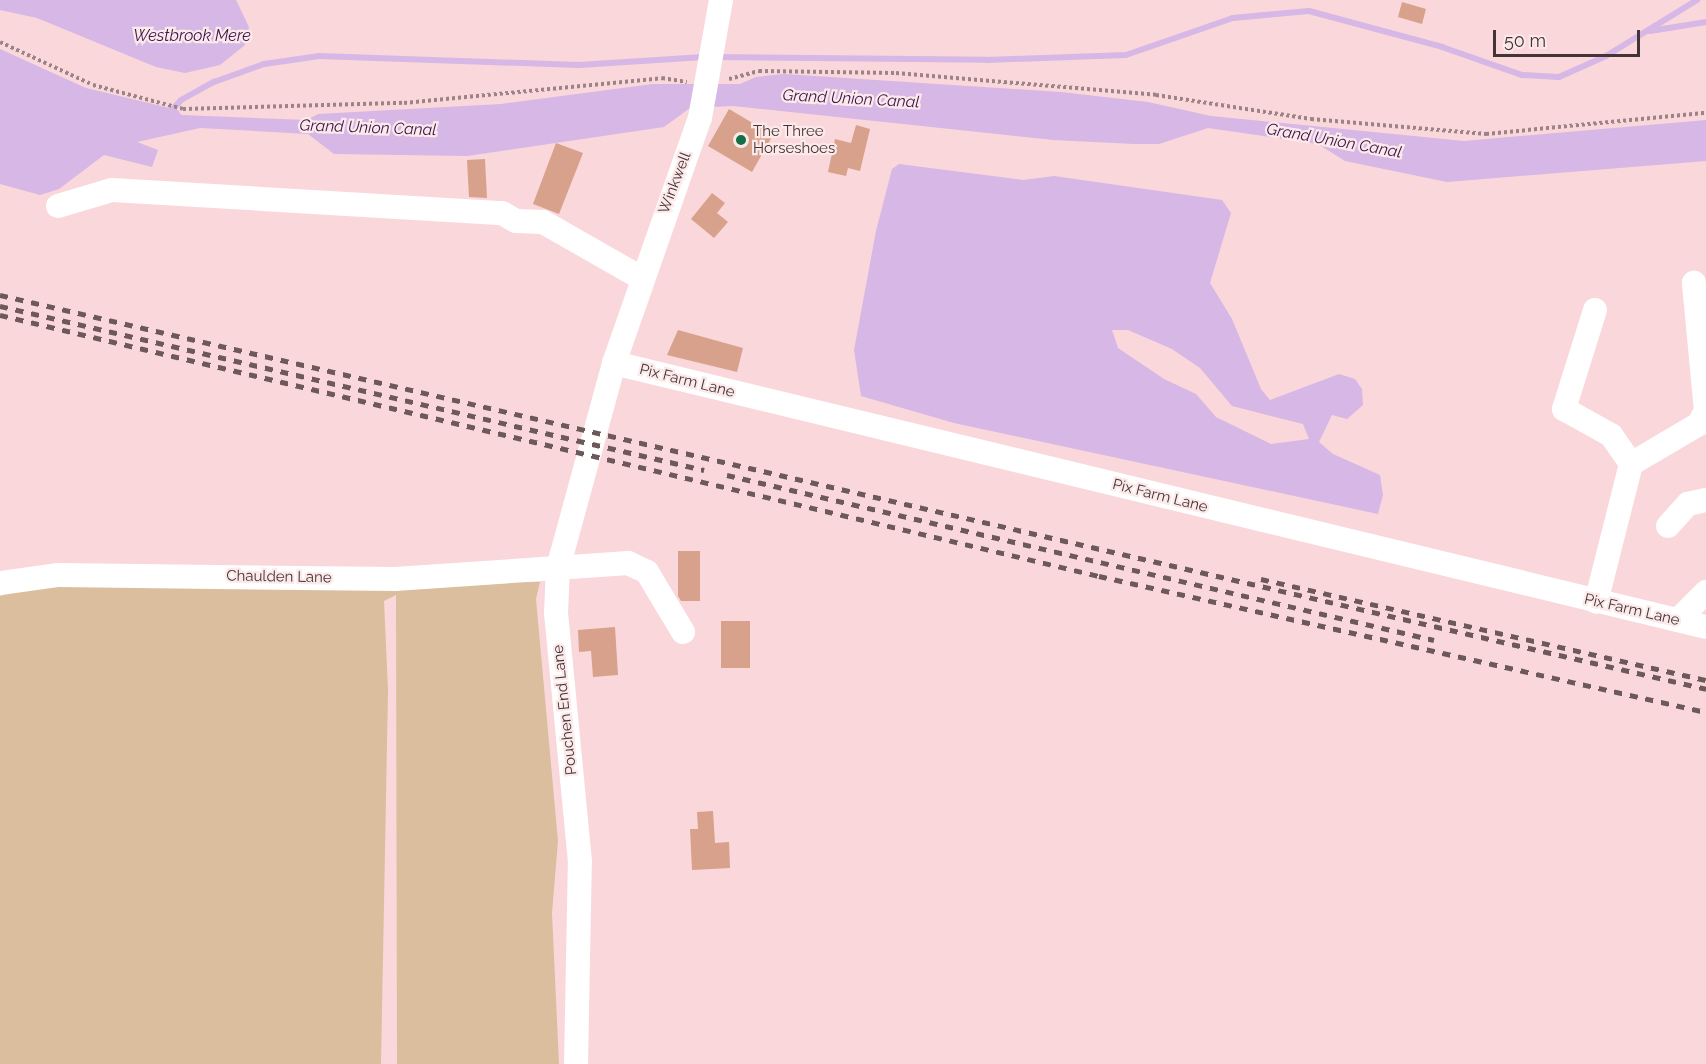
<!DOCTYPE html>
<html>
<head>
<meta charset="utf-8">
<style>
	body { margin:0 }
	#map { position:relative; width:1706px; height:1064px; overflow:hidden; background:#fad7da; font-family:Raleway,sans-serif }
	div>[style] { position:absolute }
	.green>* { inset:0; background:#dabe9d }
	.water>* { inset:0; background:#d6b7e5 }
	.stream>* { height:6px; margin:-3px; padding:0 3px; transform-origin:3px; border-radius:3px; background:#d6b7e5 }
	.building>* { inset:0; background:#d7a18c }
	.path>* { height:4px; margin-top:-2px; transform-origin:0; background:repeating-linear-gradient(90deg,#9c8385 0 3px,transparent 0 6px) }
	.minor>* { height:24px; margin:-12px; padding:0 12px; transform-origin:12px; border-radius:12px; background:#fff }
	.rail>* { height:4.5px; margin-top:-2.25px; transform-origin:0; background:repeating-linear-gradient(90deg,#6e595a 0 8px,transparent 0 16px) }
	.dots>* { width:16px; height:16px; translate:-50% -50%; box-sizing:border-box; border:3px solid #fceaeb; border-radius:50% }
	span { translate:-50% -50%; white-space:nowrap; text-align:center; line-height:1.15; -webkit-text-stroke:4.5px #fceaeb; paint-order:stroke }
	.poi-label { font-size:15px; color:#453435 }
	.left { translate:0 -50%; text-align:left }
	.street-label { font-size:15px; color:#453435 }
	.water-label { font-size:16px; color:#3b144a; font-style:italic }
	.scale { position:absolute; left:1493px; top:30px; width:147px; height:27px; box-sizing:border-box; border:3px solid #453435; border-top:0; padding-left:8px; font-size:18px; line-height:21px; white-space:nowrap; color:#453435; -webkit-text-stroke:4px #fceaeb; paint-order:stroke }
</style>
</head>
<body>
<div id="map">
	<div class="green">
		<i style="clip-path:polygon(540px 582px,536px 599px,558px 841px,552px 913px,559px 1064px,397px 1064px,396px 595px,384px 601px,388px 690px,381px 1064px,0 1064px,0 596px,27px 588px,142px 584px)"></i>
	</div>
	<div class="water">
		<i style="clip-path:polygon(0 0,236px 0,249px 27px,245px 45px,220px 65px,185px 73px,156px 67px,37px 18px,0 10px)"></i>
		<i style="clip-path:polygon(0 49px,86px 88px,178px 110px,181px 115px,307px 120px,318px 114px,501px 104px,653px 84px,740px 84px,756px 77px,784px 74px,1061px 92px,1148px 102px,1211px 116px,1464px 141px,1706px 120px,1706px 161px,1447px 182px,1345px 161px,1318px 144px,1208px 128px,1159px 144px,1134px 144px,1053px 140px,733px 106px,690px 108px,664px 127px,467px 156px,334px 154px,308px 134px,200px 128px,137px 142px,158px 150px,152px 167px,104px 155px,59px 189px,40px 195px,0 184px)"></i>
		<i style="clip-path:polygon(evenodd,899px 164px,1023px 180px,1054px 176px,1222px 200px,1231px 213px,1210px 283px,1232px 319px,1261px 389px,1270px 400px,1339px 374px,1355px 379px,1362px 389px,1363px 405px,1347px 419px,1332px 415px,1319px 442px,1333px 454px,1380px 475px,1383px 495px,1378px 514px,954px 423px,861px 396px,854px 350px,876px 231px,892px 169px,899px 164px,1112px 330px,1128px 330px,1172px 349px,1200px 368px,1232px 406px,1303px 424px,1309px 439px,1271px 444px,1216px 417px,1196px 394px,1164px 379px,1118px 348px,1112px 330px)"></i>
	</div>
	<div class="stream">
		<i style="left:1650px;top:31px;width:57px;rotate:-9.1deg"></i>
		<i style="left:715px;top:57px;width:272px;rotate:0.6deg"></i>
		<i style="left:987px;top:60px;width:139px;rotate:-2.1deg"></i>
		<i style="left:1126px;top:55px;width:113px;rotate:-19.1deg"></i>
		<i style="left:1233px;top:18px;width:76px;rotate:-5.3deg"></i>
		<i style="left:1309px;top:11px;width:138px;rotate:15.1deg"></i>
		<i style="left:1442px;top:47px;width:85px;rotate:19.3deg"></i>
		<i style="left:1522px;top:75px;width:37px;rotate:3deg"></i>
		<i style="left:1559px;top:77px;width:51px;rotate:-24.1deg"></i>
		<i style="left:1606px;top:56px;width:107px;rotate:-31.6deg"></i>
		<i style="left:169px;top:113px;width:18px;rotate:-47deg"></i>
		<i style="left:181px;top:100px;width:38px;rotate:-29deg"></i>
		<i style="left:214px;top:82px;width:53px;rotate:-19.8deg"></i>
		<i style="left:264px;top:64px;width:56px;rotate:-8.3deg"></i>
		<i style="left:319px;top:56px;width:260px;rotate:2deg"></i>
		<i style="left:579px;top:65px;width:125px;rotate:-3.7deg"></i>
	</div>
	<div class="building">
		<i style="clip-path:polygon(1402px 2px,1426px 9px,1422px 24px,1398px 17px)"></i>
		<i style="clip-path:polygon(729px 109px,773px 135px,752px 172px,708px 146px)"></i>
		<i style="clip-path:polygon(856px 125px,870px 129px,860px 171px,848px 168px,846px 176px,828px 172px,835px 139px,851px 143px)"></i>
		<i style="clip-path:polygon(556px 143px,583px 153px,559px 214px,533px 204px)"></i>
		<i style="clip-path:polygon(485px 159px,487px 198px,469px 197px,467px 160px)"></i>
		<i style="clip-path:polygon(712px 193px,725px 203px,717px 213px,728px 222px,714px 238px,691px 219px)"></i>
		<i style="clip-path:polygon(678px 330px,743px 348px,737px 372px,667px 355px)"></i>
		<i style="clip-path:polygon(678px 551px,700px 551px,700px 601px,681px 601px,678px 596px)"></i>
		<i style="clip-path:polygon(721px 621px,750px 621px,750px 668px,721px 668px)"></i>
		<i style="clip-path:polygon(615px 627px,618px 675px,593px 677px,591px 651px,579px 652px,578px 630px)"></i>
		<i style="clip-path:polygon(713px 811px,715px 843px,729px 842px,730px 868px,692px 870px,690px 829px,698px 829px,697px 812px)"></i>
	</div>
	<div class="path">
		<i style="left:0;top:42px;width:102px;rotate:24.8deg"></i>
		<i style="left:93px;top:85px;width:93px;rotate:14.9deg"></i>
		<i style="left:183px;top:109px;width:221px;rotate:-1.6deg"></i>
		<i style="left:404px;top:103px;width:259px;rotate:-5.5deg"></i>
		<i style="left:662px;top:78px;width:25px;rotate:9deg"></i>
		<i style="left:729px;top:79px;width:31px;rotate:-15deg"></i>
		<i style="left:759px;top:71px;width:137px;rotate:0.8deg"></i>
		<i style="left:896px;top:73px;width:261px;rotate:4.8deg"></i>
		<i style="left:1156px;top:95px;width:157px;rotate:8.8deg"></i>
		<i style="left:1311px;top:119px;width:176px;rotate:4.9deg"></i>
		<i style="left:1486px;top:134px;width:221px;rotate:-5.5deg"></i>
	</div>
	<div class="minor">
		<i style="left:58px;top:206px;width:56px;rotate:-16.5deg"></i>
		<i style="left:112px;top:190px;width:391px;rotate:3.4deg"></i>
		<i style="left:502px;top:213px;width:16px;rotate:30deg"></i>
		<i style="left:516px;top:221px;width:27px;rotate:2deg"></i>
		<i style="left:543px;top:222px;width:113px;rotate:29.7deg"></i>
		<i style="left:1595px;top:310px;width:104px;rotate:107.4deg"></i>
		<i style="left:1564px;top:409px;width:54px;rotate:29deg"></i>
		<i style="left:1611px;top:435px;width:35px;rotate:55deg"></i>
		<i style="left:1631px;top:464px;width:142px;rotate:104.2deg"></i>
		<i style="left:614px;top:363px;width:1123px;rotate:13.59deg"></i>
		<i style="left:1631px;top:464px;width:79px;rotate:-30.5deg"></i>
		<i style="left:1699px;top:424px;width:15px;rotate:-62deg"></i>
		<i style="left:1706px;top:411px;width:129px;rotate:-95.4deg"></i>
		<i style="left:1668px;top:526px;width:30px;rotate:-48deg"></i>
		<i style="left:1688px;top:504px;width:18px;rotate:-13deg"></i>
		<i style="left:0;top:583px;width:59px;rotate:-7.9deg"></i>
		<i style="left:58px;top:575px;width:337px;rotate:0.7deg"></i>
		<i style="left:395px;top:579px;width:234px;rotate:-3.9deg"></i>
		<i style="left:628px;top:563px;width:21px;rotate:25deg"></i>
		<i style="left:647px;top:572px;width:70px;rotate:59deg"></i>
		<i style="left:1678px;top:620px;width:40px;rotate:-45deg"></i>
		<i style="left:576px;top:1064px;width:202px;rotate:-88.9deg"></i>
		<i style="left:580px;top:862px;width:250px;rotate:-95.5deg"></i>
		<i style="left:556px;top:613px;width:45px;rotate:-87.5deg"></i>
		<i style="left:558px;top:568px;width:213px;rotate:-74.7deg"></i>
		<i style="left:614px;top:363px;width:260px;rotate:-70.7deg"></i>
		<i style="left:700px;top:118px;width:120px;rotate:-79.9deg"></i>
	</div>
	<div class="rail">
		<i style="left:0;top:295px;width:1751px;rotate:13deg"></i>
		<i style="left:0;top:306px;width:723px;rotate:13.11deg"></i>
		<i style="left:0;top:315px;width:1130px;rotate:13.36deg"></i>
		<i style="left:1099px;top:576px;width:622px;rotate:12.63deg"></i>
		<i style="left:727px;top:475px;width:726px;rotate:13.14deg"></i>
		<i style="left:1261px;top:579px;width:456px;rotate:12.8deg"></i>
	</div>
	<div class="dots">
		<i style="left:741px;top:140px;background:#137044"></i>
	</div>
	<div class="poi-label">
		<span class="left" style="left:753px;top:140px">The Three<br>Horseshoes</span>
	</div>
	<div class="street-label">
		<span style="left:675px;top:183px;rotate:-69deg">Winkwell</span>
		<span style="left:687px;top:381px;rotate:14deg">Pix Farm Lane</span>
		<span style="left:1160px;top:496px;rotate:14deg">Pix Farm Lane</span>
		<span style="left:279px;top:577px;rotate:1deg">Chaulden Lane</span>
		<span style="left:1632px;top:610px;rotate:13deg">Pix Farm Lane</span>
		<span style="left:565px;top:710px;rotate:-96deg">Pouchen End Lane</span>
	</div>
	<div class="water-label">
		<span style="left:192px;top:36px">Westbrook Mere</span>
		<span style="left:851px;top:99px;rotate:3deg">Grand Union Canal</span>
		<span style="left:368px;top:128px;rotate:2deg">Grand Union Canal</span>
		<span style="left:1334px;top:141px;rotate:10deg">Grand Union Canal</span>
	</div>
	<div class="scale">50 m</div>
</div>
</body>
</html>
